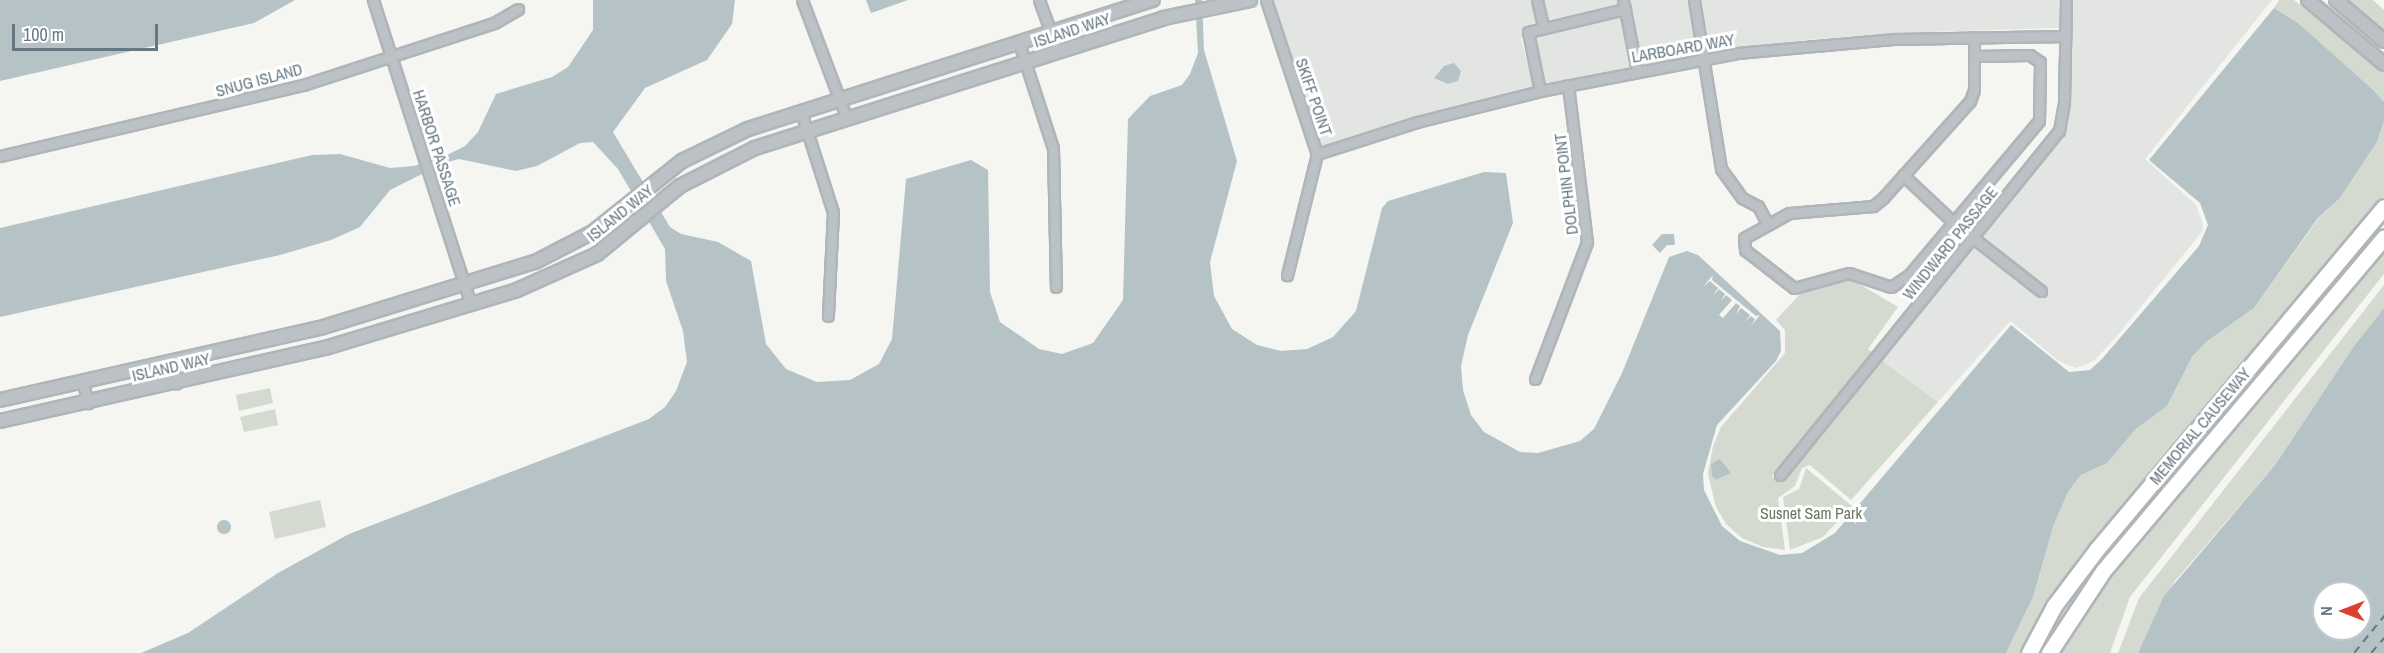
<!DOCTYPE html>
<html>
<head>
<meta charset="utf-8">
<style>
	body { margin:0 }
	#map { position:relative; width:2384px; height:653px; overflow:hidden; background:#f5f5f2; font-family:"Archivo Narrow",sans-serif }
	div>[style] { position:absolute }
	.built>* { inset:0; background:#e3e5e3 }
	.green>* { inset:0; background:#d5dad1 }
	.water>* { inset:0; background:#b5c3c6 }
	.round { border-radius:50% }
	.pier>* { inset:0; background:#f5f5f2 }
	.ferry>* { height:1.5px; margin-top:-0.75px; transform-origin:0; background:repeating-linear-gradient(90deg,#617a7f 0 8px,transparent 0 14px) }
	.roads { filter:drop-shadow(2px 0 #afb5b8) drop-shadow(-2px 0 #afb5b8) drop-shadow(0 2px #afb5b8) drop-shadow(0 -2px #afb5b8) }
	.minor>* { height:9px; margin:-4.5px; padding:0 4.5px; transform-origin:4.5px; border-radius:4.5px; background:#bbc1c4 }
	.tertiary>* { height:12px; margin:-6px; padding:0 6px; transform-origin:6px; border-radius:6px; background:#bbc1c4 }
	.primary>* { height:15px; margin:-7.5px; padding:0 7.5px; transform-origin:7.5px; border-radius:7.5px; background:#fff }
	span { translate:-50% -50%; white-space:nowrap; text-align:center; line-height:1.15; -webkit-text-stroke:6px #fff; paint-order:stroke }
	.street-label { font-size:16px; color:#657882 }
	.park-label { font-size:16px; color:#6b7964 }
	.north { position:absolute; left:2312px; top:581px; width:60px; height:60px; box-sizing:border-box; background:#fff; border:2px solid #c1c9cd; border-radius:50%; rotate:270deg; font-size:16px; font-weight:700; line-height:24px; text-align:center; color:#657882 }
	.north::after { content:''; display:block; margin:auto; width:21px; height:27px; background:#db402c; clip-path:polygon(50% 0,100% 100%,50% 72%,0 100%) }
	.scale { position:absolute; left:12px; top:24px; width:146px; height:27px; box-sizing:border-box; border:3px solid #657882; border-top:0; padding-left:8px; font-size:18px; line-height:21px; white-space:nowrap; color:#657882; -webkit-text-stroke:4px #fff; paint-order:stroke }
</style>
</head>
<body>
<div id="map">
	<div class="built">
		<i style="clip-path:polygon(1272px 0,1531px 0,1537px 22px,1525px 28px,1521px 39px,1534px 87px,1321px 147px)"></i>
		<i style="clip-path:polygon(1543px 0,1617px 0,1618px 5px,1548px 20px)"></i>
		<i style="clip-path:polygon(1629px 0,1688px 0,1696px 56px,1642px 65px)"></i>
		<i style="clip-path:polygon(1699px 0,2060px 0,2059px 28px,1895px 33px,1806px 40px,1707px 54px)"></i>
		<i style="clip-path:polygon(2072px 0,2272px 0,2145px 159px,2196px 205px,2203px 224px,2202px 232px,2116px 337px,2094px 361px,2076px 368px,2059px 361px,2010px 321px,1938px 402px,1881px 360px,1974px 246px,2042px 298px,2049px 291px,1981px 238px,2064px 134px,2069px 115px)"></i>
		<i style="clip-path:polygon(1620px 15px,1631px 67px,1545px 85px,1533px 35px)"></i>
	</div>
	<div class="green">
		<i style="clip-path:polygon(2279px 0,2294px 0,2310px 13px,2313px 12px,2380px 68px,2384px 73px,2384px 102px,2298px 23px,2274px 8px)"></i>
		<i style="clip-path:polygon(2344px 0,2373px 0,2384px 10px,2384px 34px)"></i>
		<i style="clip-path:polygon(2384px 121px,2384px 197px,2081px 554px,2047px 604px,2021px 653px,2006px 653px,2033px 597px,2054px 524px,2068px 492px,2081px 475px,2107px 463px,2136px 429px,2167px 406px,2192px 357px,2206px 342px,2254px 308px,2319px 218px,2340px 198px,2377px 142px)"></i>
		<i style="clip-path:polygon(2384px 244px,2384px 274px,2130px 597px,2110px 653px,2054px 653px,2081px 609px)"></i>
		<i style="clip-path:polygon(2355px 249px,2359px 252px,2339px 282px,2271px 356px)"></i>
		<i style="clip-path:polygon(1849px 278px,1898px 307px,1868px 349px,1873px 353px,1772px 477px,1781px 482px,1881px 360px,1938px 402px,1851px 500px,1810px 465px,1802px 468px,1795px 486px,1778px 498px,1785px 550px,1763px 547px,1742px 538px,1726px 524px,1716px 507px,1708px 474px,1713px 446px,1721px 427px,1785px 353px,1785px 330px,1776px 320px,1803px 291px)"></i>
		<i style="clip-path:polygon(2384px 285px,2384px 308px,2354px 346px,2275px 465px,2175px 581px,2138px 653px,2118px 653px,2139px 598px)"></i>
		<i style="clip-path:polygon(270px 388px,273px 403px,239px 411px,236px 395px)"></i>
		<i style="clip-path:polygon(2231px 399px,2235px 405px,2092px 574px,2043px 653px,2034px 653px,2061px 603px)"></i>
		<i style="clip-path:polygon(275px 409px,278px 425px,244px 432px,240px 417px)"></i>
		<i style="clip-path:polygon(1806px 468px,1852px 506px,1823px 537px,1790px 550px,1783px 497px,1799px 489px)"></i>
		<i style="clip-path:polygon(320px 500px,326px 527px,275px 539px,269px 512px)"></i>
	</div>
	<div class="water">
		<i style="clip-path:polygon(0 0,295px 0,254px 23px,0 81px)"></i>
		<i style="clip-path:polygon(593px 0,735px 0,732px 24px,707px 60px,645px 88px,613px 132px,670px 227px,681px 234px,718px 242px,751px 261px,766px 344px,786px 369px,817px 382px,850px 380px,879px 364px,892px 339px,906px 179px,971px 160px,988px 170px,990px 292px,1000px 322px,1039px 349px,1062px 354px,1093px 343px,1123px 300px,1128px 119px,1150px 96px,1182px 85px,1190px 74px,1198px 53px,1195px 0,1202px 0,1204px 50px,1237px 161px,1210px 262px,1214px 296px,1232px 329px,1257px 345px,1281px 351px,1307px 349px,1333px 337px,1356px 311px,1382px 208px,1388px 201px,1484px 172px,1506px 173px,1513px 223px,1468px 335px,1461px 366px,1463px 390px,1471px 415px,1484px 432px,1520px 452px,1538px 453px,1580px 441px,1594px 429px,1622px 373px,1669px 257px,1687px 251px,1698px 255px,1780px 331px,1781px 351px,1776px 361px,1717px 425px,1703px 474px,1704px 490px,1722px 526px,1740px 541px,1780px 555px,1802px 553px,1835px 533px,2011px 325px,2069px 372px,2090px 370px,2102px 359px,2199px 246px,2208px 225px,2200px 203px,2149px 160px,2274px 8px,2298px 23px,2373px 90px,2384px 102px,2384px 121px,2377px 142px,2340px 198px,2318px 218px,2254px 308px,2206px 342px,2192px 357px,2167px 406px,2136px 429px,2107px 463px,2081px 475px,2068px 492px,2054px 524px,2033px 597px,2006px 653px,141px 653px,188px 633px,278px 573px,349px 534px,649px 419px,665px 407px,676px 391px,687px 362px,683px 331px,666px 281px,665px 249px,618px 169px,593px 142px,580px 143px,537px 166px,516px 171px,459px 159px,444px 163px,390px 190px,360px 227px,331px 240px,280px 255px,0 317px,0 228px,312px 155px,340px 154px,390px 168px,414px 166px,447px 155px,465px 146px,478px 132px,496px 94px,552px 77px,568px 67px,593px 30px)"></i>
		<i style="clip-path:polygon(866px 0,908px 0,871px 13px)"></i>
		<i style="clip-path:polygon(1454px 63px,1461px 71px,1458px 81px,1448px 84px,1434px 78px,1444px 66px)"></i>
		<i style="clip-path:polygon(1662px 234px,1674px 234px,1675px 245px,1667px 245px,1660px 253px,1652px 245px)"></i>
		<i style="clip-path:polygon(evenodd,2384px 308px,2384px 653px,2138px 653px,2164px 596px,2275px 465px,2354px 346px,2384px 308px,2324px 593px,2360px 593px,2360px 629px,2324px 629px,2324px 593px)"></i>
		<i style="clip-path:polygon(1720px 459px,1731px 473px,1716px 480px,1712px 476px,1711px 464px)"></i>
		<i class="round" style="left:217px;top:520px;width:14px;height:14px"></i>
	</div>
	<div class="pier">
		<i style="clip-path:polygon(1713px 275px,1712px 280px,1756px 316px,1760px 315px,1751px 326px,1755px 319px,1751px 316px,1745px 322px,1750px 315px,1741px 308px,1736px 314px,1740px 306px,1736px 303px,1723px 318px,1719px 315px,1732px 300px,1726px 295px,1721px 301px,1725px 294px,1719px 289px,1713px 296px,1718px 288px,1710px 281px,1703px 287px)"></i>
	</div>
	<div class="ferry">
		<i style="left:2354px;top:653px;width:48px;rotate:-51deg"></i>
		<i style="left:2371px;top:653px;width:20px;rotate:-49deg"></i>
	</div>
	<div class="roads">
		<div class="minor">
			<i style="left:373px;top:0;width:320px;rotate:72.2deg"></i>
			<i style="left:802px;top:0;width:127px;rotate:69.3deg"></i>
			<i style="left:1039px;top:0;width:55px;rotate:69.9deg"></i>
			<i style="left:1266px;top:0;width:162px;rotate:71.7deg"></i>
			<i style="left:1317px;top:154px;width:125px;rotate:103.9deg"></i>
			<i style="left:1537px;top:0;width:27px;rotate:77deg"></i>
			<i style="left:1623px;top:0;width:72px;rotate:78.8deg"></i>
			<i style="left:1694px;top:0;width:171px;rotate:80.9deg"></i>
			<i style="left:1721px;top:169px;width:36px;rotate:54deg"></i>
			<i style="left:1742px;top:198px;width:18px;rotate:27deg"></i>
			<i style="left:1758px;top:206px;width:21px;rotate:62deg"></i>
			<i style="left:1974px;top:37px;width:53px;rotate:90deg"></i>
			<i style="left:1974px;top:90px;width:12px;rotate:110deg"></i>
			<i style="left:1970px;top:101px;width:130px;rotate:131.9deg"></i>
			<i style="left:1883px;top:198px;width:13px;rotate:141deg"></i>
			<i style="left:1873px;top:206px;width:84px;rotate:175.2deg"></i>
			<i style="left:1789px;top:213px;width:51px;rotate:150.9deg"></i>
			<i style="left:1744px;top:238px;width:12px;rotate:85deg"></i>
			<i style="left:1745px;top:250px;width:62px;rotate:37.8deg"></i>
			<i style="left:1794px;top:288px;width:57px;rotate:-15.3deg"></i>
			<i style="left:1849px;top:273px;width:44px;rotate:18.4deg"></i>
			<i style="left:1891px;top:287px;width:23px;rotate:-34deg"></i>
			<i style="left:1910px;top:274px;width:200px;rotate:-49.9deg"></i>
			<i style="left:2039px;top:121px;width:59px;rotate:-89deg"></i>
			<i style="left:2040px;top:62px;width:12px;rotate:-145deg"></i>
			<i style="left:2030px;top:55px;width:55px;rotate:179deg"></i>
			<i style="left:1019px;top:43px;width:110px;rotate:72.1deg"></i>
			<i style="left:1053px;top:148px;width:139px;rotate:88.8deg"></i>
			<i style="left:1540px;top:91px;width:60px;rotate:-101.5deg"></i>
			<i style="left:1528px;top:32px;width:100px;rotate:-13.3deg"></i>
			<i style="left:801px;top:112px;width:105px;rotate:72.3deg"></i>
			<i style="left:833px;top:212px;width:104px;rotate:92.8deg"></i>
			<i style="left:1317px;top:154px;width:105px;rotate:-17.7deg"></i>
			<i style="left:1417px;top:122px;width:127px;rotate:-14.1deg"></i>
			<i style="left:1540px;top:91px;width:201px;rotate:-10.9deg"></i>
			<i style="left:1737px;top:53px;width:159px;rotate:-5.1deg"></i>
			<i style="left:1895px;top:39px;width:169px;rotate:-1deg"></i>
			<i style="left:0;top:156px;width:311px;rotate:-13.2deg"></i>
			<i style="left:303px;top:85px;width:201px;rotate:-18deg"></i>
			<i style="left:494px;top:23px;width:28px;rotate:-30deg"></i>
			<i style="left:1903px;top:175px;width:69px;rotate:43.2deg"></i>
			<i style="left:1953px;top:222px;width:112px;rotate:38.1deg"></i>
			<i style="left:172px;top:363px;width:21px;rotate:79deg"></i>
			<i style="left:1535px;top:379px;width:147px;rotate:-69.2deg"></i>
			<i style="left:1587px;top:242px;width:158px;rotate:-96.9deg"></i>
			<i style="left:83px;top:383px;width:21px;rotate:76deg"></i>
			<i style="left:1780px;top:475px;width:443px;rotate:-51deg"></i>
			<i style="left:2059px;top:131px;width:28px;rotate:-80deg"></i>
			<i style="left:2064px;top:103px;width:103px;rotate:-88.9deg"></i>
		</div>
		<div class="tertiary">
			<i style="left:2308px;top:0;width:99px;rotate:40.1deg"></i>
			<i style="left:2336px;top:0;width:63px;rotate:40.5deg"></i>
			<i style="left:0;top:400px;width:328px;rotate:-12.7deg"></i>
			<i style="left:320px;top:328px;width:225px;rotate:-17.1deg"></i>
			<i style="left:535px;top:262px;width:65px;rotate:-27.3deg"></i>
			<i style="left:593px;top:232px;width:114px;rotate:-38.6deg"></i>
			<i style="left:682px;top:161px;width:73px;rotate:-25.9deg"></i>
			<i style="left:748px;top:129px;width:425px;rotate:-17.7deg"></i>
			<i style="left:0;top:421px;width:333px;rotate:-12.7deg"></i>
			<i style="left:325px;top:348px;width:201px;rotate:-16.8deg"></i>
			<i style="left:517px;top:290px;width:88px;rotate:-24.2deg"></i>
			<i style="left:597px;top:254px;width:107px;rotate:-39.3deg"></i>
			<i style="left:680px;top:186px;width:84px;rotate:-26.9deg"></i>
			<i style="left:755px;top:148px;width:429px;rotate:-17.6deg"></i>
			<i style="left:1164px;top:18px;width:88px;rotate:-11.8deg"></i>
		</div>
		<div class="primary">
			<i style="left:2029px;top:653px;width:53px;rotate:-62deg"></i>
			<i style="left:2054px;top:606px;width:71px;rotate:-53deg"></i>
			<i style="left:2097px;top:549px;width:446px;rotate:-50deg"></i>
			<i style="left:2049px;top:653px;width:98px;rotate:-56.6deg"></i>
			<i style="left:2103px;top:571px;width:436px;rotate:-49.9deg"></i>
		</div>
	</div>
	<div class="street-label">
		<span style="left:1072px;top:30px;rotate:-18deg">ISLAND WAY</span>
		<span style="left:1683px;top:48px;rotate:-10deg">LARBOARD WAY</span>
		<span style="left:259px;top:80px;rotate:-15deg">SNUG ISLAND</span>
		<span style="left:1314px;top:97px;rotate:71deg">SKIFF POINT</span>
		<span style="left:437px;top:148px;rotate:72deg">HARBOR PASSAGE</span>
		<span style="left:1566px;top:184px;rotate:-97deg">DOLPHIN POINT</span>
		<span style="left:620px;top:213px;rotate:-39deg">ISLAND WAY</span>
		<span style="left:1950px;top:243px;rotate:-51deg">WINDWARD PASSAGE</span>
		<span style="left:171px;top:367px;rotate:-13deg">ISLAND WAY</span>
		<span style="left:2200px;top:426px;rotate:-50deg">MEMORIAL CAUSEWAY</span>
	</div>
	<div class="park-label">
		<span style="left:1811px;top:513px">Susnet Sam Park</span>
	</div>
	<div class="north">N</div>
	<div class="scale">100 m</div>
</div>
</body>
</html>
